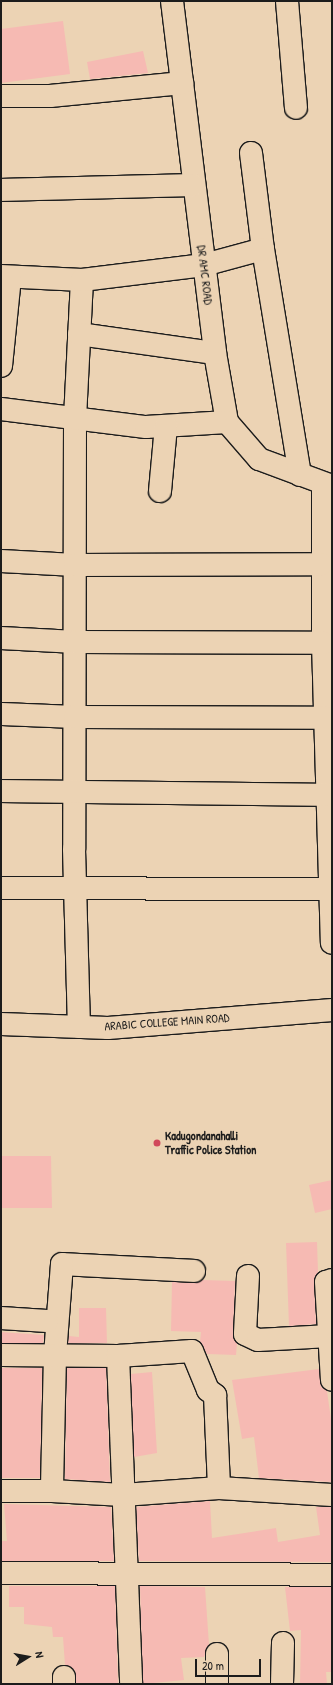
<!DOCTYPE html>
<html>
<head>
<meta charset="utf-8">
<style>
	body { margin:0 }
	#map { position:relative; width:333px; height:1685px; overflow:hidden; background:#ecd3b4; font-family:"Patrick Hand",sans-serif }
	div>[style] { position:absolute }
	.building>* { inset:0; background:#f6bab3 }
	.roads { filter:drop-shadow(1px 0 #1c1c1c) drop-shadow(-1px 0 #1c1c1c) drop-shadow(0 1px #1c1c1c) drop-shadow(0 -1px #1c1c1c) }
	.minor>* { height:22px; margin:-11px; padding:0 11px; transform-origin:11px; border-radius:11px; background:#ecd3b4 }
	.major>* { height:22px; margin:-11px; padding:0 11px; transform-origin:11px; border-radius:11px; background:#ecd3b4 }
	.dots>* { width:11px; height:11px; translate:-50% -50%; box-sizing:border-box; border:2px solid #ecd3b4; border-radius:50% }
	span { translate:-50% -50%; white-space:nowrap; text-align:center; line-height:1.15; -webkit-text-stroke:3px #ecd3b4; paint-order:stroke }
	.street-label { font-size:12px; color:#1c1c1c }
	.poi-label { font-size:12px; color:#1c1c1c; font-weight:700 }
	.left { translate:0 -50%; text-align:left }
	.frame { position:absolute; inset:0; border:2px solid #1c1c1c; pointer-events:none }
	.north { position:absolute; left:8px; top:1637px; width:40px; height:40px; -webkit-text-stroke:3px #ecd3b4; paint-order:stroke; rotate:79deg; font-size:11px; font-weight:700; line-height:16px; text-align:center; color:#1c1c1c }
	.north::after { content:''; display:block; margin:auto; width:14px; height:18px; background:#1c1c1c; clip-path:polygon(50% 0,100% 100%,50% 72%,0 100%) }
	.scale { position:absolute; left:195px; top:1659px; width:66px; height:18px; box-sizing:border-box; border:2px solid #1c1c1c; border-top:0; padding-left:5px; font-size:12px; line-height:14px; white-space:nowrap; color:#1c1c1c; -webkit-text-stroke:3px #ecd3b4; paint-order:stroke }
</style>
</head>
<body>
<div id="map">
	<div class="building">
		<i style="clip-path:polygon(63px 21px,70px 74px,1px 83px,1px 29px)"></i>
		<i style="clip-path:polygon(143px 51px,148px 73px,90px 79px,87px 62px)"></i>
		<i style="clip-path:polygon(1px 1156px,51px 1156px,52px 1208px,1px 1208px)"></i>
		<i style="clip-path:polygon(332px 1180px,332px 1209px,315px 1213px,309px 1185px)"></i>
		<i style="clip-path:polygon(317px 1242px,318px 1272px,314px 1283px,316px 1324px,289px 1326px,286px 1243px)"></i>
		<i style="clip-path:polygon(202px 1280px,235px 1281px,233px 1333px,237px 1343px,236px 1355px,207px 1354px,200px 1342px,201px 1332px,171px 1331px,172px 1282px,194px 1283px)"></i>
		<i style="clip-path:polygon(79px 1308px,106px 1308px,107px 1343px,68px 1343px,69px 1336px,79px 1337px)"></i>
		<i style="clip-path:polygon(1px 1332px,44px 1335px,43px 1343px,1px 1343px)"></i>
		<i style="clip-path:polygon(2px 1368px,42px 1368px,40px 1478px,1px 1478px)"></i>
		<i style="clip-path:polygon(67px 1368px,106px 1368px,110px 1482px,65px 1479px)"></i>
		<i style="clip-path:polygon(319px 1369px,321px 1387px,327px 1391px,332px 1426px,332px 1482px,259px 1478px,254px 1437px,242px 1439px,232px 1380px)"></i>
		<i style="clip-path:polygon(152px 1372px,157px 1453px,134px 1457px,131px 1374px)"></i>
		<i style="clip-path:polygon(210px 1501px,212px 1538px,276px 1528px,278px 1542px,320px 1535px,316px 1507px,332px 1507px,332px 1562px,139px 1561px,136px 1507px)"></i>
		<i style="clip-path:polygon(4px 1504px,111px 1507px,114px 1561px,2px 1561px,1px 1541px,7px 1541px)"></i>
		<i style="clip-path:polygon(9px 1586px,115px 1586px,118px 1684px,76px 1684px,75px 1670px,65px 1665px,63px 1637px,53px 1637px,52px 1627px,24px 1624px,24px 1607px,9px 1607px)"></i>
		<i style="clip-path:polygon(140px 1586px,205px 1587px,209px 1645px,204px 1657px,181px 1658px,184px 1680px,143px 1684px)"></i>
		<i style="clip-path:polygon(285px 1587px,332px 1587px,332px 1672px,326px 1672px,327px 1684px,300px 1684px,301px 1630px,290px 1631px)"></i>
	</div>
	<div class="roads">
		<div class="minor">
			<i style="left:172px;top:1px;width:355px;rotate:83deg"></i>
			<i style="left:215px;top:353px;width:70px;rotate:80.1deg"></i>
			<i style="left:227px;top:422px;width:49px;rotate:49.1deg"></i>
			<i style="left:259px;top:459px;width:78px;rotate:20.3deg"></i>
			<i style="left:287px;top:1px;width:107px;rotate:85.2deg"></i>
			<i style="left:1px;top:96px;width:49px"></i>
			<i style="left:50px;top:96px;width:133px;rotate:-5.6deg"></i>
			<i style="left:251px;top:153px;width:97px;rotate:82.9deg"></i>
			<i style="left:263px;top:249px;width:229px;rotate:80.7deg"></i>
			<i style="left:1px;top:190px;width:192px;rotate:-1.5deg"></i>
			<i style="left:1px;top:276px;width:81px;rotate:2.8deg"></i>
			<i style="left:82px;top:280px;width:138px;rotate:92.9deg"></i>
			<i style="left:75px;top:418px;width:431px;rotate:90.1deg"></i>
			<i style="left:74px;top:849px;width:178px;rotate:88.4deg"></i>
			<i style="left:82px;top:280px;width:123px;rotate:-7deg"></i>
			<i style="left:204px;top:265px;width:61px;rotate:-15.2deg"></i>
			<i style="left:79px;top:334px;width:137px;rotate:8deg"></i>
			<i style="left:1px;top:366px;width:89px;rotate:-84.2deg"></i>
			<i style="left:1px;top:409px;width:146px;rotate:7.1deg"></i>
			<i style="left:146px;top:427px;width:81px;rotate:-3.5deg"></i>
			<i style="left:323px;top:484px;width:159px;rotate:90deg"></i>
			<i style="left:323px;top:643px;width:300px;rotate:88.3deg"></i>
			<i style="left:160px;top:491px;width:65px;rotate:-84.7deg"></i>
			<i style="left:1px;top:561px;width:74px;rotate:3.1deg"></i>
			<i style="left:75px;top:565px;width:246px;rotate:-0.2deg"></i>
			<i style="left:1px;top:638px;width:75px;rotate:3.1deg"></i>
			<i style="left:76px;top:642px;width:247px;rotate:0.2deg"></i>
			<i style="left:2px;top:714px;width:73px;rotate:2.4deg"></i>
			<i style="left:75px;top:717px;width:250px;rotate:0.2deg"></i>
			<i style="left:1px;top:791px;width:326px;rotate:0.7deg"></i>
			<i style="left:1px;top:888px;width:329px;rotate:0.2deg"></i>
			<i style="left:194px;top:1271px;width:132px;rotate:-177deg"></i>
			<i style="left:62px;top:1264px;width:91px;rotate:94.4deg"></i>
			<i style="left:55px;top:1355px;width:136px;rotate:91.3deg"></i>
			<i style="left:52px;top:1491px;width:71px;rotate:3.2deg"></i>
			<i style="left:123px;top:1495px;width:96px;rotate:-4.2deg"></i>
			<i style="left:219px;top:1488px;width:113px;rotate:3.5deg"></i>
			<i style="left:248px;top:1276px;width:58px;rotate:93deg"></i>
			<i style="left:245px;top:1334px;width:14px;rotate:25deg"></i>
			<i style="left:258px;top:1340px;width:71px;rotate:-3.2deg"></i>
			<i style="left:332px;top:1280px;width:6px;rotate:162deg"></i>
			<i style="left:326px;top:1282px;width:98px;rotate:86.5deg"></i>
			<i style="left:1px;top:1318px;width:46px;rotate:3.7deg"></i>
			<i style="left:1px;top:1355px;width:117px;rotate:0.5deg"></i>
			<i style="left:118px;top:1356px;width:328px;rotate:87.7deg"></i>
			<i style="left:118px;top:1356px;width:74px;rotate:-3.9deg"></i>
			<i style="left:192px;top:1351px;width:42px;rotate:67.7deg"></i>
			<i style="left:208px;top:1390px;width:9px;rotate:36deg"></i>
			<i style="left:215px;top:1395px;width:93px;rotate:87.5deg"></i>
			<i style="left:1px;top:1491px;width:51px"></i>
			<i style="left:1px;top:1573px;width:331px;rotate:0.3deg"></i>
			<i style="left:64px;top:1677px;width:7px;rotate:90deg"></i>
			<i style="left:217px;top:1684px;width:30px;rotate:-90deg"></i>
			<i style="left:282px;top:1684px;width:41px;rotate:-88.6deg"></i>
		</div>
		<div class="major">
			<i style="left:1px;top:1024px;width:107px;rotate:2.1deg"></i>
			<i style="left:108px;top:1028px;width:225px;rotate:-4.6deg"></i>
		</div>
	</div>
	<div class="dots">
		<i style="left:157px;top:1143px;background:#d1495b"></i>
	</div>
	<div class="street-label">
		<span style="left:205px;top:275px;rotate:83deg">DR AMC ROAD</span>
		<span style="left:167px;top:1022px;rotate:-4deg">ARABIC COLLEGE MAIN ROAD</span>
	</div>
	<div class="poi-label">
		<span class="left" style="left:165px;top:1143px">Kadugondanahalli<br>Traffic Police Station</span>
	</div>
	<div class="frame"></div>
	<div class="north">N</div>
	<div class="scale">20 m</div>
</div>
</body>
</html>
